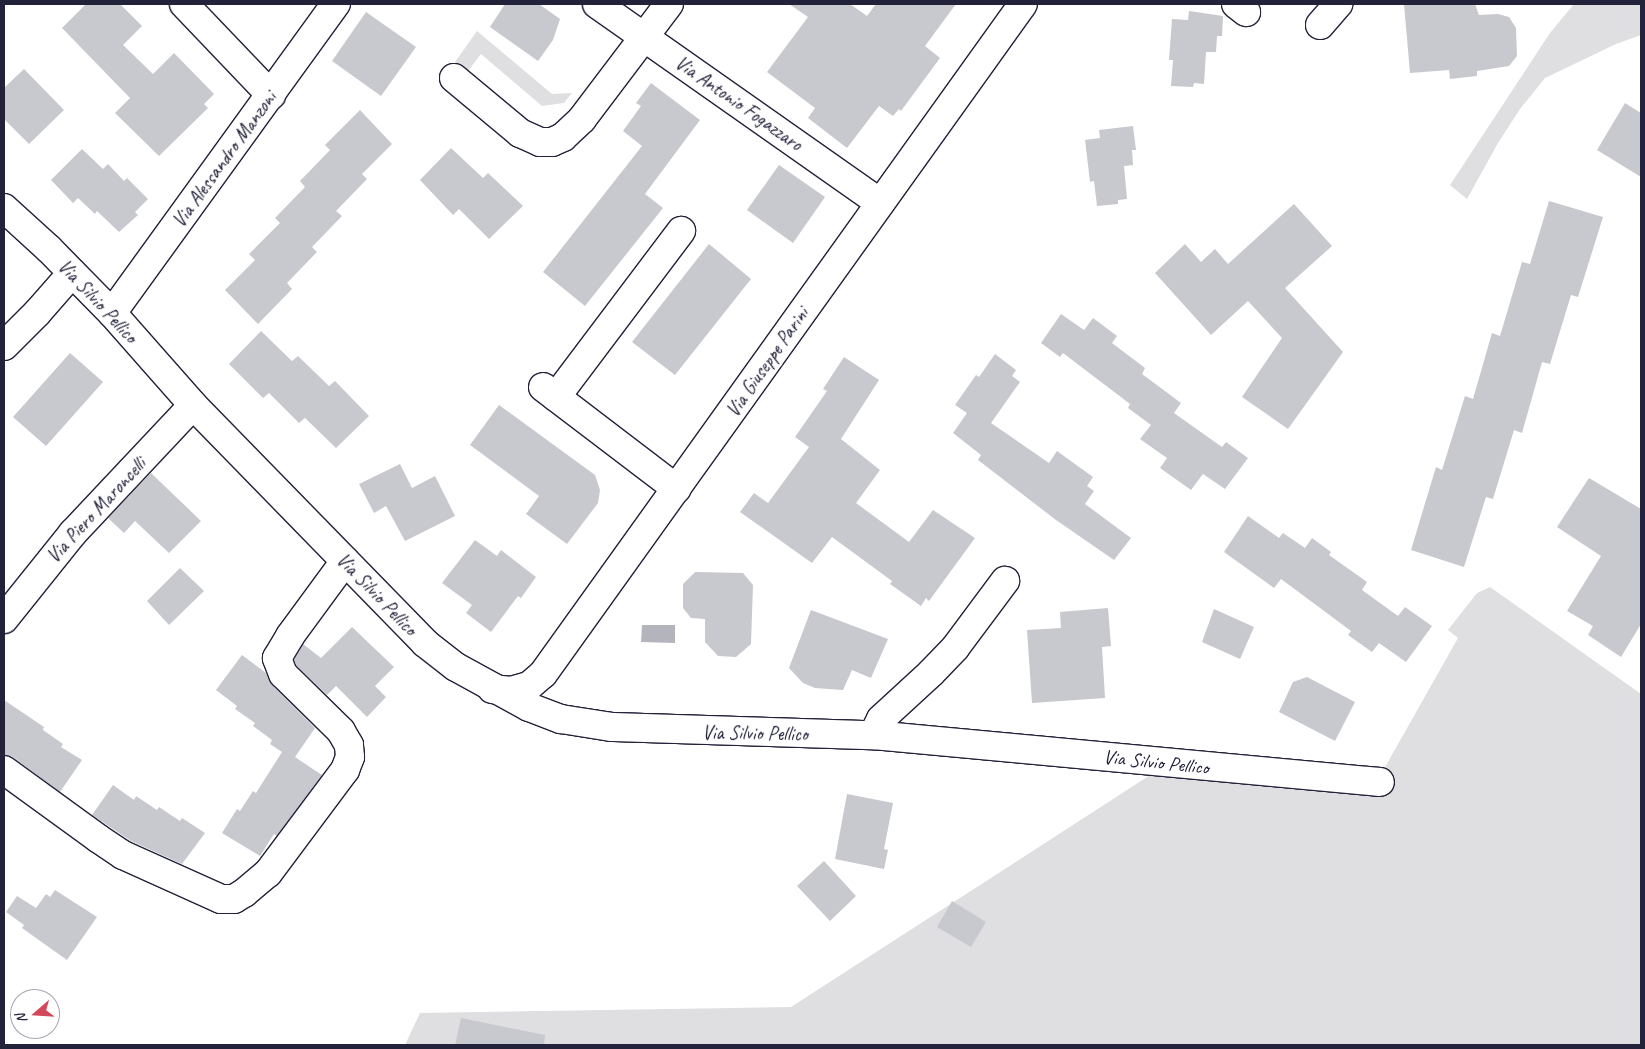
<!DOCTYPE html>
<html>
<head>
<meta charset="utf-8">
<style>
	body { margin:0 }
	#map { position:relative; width:1645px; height:1049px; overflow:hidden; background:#fff; font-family:Caveat,sans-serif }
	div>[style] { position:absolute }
	.green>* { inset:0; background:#dfdfe2 }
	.water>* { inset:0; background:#b4b4bc }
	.building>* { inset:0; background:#c8c8cf }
	.roads { filter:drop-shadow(1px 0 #22223b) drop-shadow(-1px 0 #22223b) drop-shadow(0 1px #22223b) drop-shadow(0 -1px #22223b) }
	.minor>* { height:28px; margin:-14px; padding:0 14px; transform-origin:14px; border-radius:14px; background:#fff }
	span { translate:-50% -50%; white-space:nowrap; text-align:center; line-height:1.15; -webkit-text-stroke:4px #fff; paint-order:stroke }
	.street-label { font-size:20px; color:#22223b }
	.frame { position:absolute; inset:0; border:5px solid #22223b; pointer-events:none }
	.north { position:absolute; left:10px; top:989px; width:50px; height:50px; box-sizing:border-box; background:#fff; border:1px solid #a7a7b1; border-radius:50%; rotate:251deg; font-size:14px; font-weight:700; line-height:20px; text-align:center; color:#22223b }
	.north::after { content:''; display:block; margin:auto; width:18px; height:22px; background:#d1495b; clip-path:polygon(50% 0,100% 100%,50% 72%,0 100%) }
</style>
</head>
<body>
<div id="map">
	<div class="green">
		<i style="clip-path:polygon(1574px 4px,1641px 4px,1641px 35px,1616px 44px,1545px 78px,1520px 109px,1498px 143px,1467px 199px,1450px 185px,1550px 33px)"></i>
		<i style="clip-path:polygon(477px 31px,552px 94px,572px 93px,564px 103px,542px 106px,481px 54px,468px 71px,455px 62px)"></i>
		<i style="clip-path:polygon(1490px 587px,1641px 694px,1641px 1045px,405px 1045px,420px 1013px,791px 1007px,1158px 770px,1380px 776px,1458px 638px,1448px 630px,1477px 593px)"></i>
	</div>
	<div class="water">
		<i style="clip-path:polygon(642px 625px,675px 625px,675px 643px,641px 642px)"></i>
	</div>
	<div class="building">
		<i style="clip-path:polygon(86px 4px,120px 4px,142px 26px,123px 45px,153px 74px,174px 53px,214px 94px,204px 104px,208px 108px,159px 156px,115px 113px,130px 98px,62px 28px)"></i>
		<i style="clip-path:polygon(505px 4px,539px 4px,560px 19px,553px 40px,538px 61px,490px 27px)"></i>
		<i style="clip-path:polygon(789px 4px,850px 4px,867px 16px,876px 4px,956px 4px,925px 46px,940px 58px,901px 111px,899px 109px,893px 116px,879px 106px,847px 148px,808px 118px,815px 108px,767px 72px,808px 17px)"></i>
		<i style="clip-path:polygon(1404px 4px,1475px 4px,1479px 15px,1498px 14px,1509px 17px,1516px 28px,1517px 56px,1509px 66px,1477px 71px,1477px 76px,1450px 79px,1449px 70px,1410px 73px)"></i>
		<i style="clip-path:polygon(1189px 11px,1223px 16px,1222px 36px,1217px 36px,1216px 52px,1206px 52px,1204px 84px,1194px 83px,1193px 87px,1171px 86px,1173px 60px,1169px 60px,1172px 19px,1188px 20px)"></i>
		<i style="clip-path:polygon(366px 12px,416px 47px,381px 96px,332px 61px)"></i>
		<i style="clip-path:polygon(24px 69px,64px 110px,29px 144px,4px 119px,4px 88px)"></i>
		<i style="clip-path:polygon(651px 83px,700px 120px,645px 194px,663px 208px,585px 306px,543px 272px,642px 146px,623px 131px,641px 106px,636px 103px)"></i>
		<i style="clip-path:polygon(1625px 103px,1641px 113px,1641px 177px,1597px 150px)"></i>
		<i style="clip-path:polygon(360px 110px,392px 144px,362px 174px,367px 179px,336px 211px,342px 216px,312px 247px,317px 252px,287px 283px,292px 289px,258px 324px,225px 290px,255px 260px,249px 254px,280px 223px,275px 218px,305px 187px,300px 181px,330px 150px,325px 145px)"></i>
		<i style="clip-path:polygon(1133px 126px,1136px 150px,1132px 150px,1133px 165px,1124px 166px,1127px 199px,1118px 200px,1118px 204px,1097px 206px,1094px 181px,1090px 182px,1085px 140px,1100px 138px,1099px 130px)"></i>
		<i style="clip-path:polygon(451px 148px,483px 178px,488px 173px,523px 206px,489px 239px,459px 209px,453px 215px,420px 180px)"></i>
		<i style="clip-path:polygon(82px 149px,103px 169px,108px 164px,124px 181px,127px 178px,148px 199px,135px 212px,138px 215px,119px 232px,97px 211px,95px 214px,78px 198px,73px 203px,51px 180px)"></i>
		<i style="clip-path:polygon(779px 165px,825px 197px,793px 243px,747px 210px)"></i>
		<i style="clip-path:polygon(1549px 201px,1603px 217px,1578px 297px,1571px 295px,1550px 364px,1542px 362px,1522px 433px,1514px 430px,1493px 499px,1486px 497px,1464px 567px,1411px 550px,1436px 467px,1442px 470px,1465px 396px,1473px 399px,1492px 333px,1500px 336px,1522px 262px,1530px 264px)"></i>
		<i style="clip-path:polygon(1294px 204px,1332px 246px,1285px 288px,1343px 352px,1288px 429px,1242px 397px,1282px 338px,1248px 301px,1211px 335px,1155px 273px,1185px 244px,1201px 262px,1215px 249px,1228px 264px)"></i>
		<i style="clip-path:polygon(709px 244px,751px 279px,675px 375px,632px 342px)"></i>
		<i style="clip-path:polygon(1061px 314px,1084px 330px,1093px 318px,1117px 336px,1112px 343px,1145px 368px,1142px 374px,1181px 403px,1174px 413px,1222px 447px,1226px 442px,1248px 458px,1225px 489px,1203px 474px,1191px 490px,1160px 468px,1167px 458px,1140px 439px,1151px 425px,1128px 408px,1130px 404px,1063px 353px,1060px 357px,1041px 343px)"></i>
		<i style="clip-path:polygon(261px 331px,292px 361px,298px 356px,329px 386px,335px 381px,369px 416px,336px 448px,305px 418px,299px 423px,269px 393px,263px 398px,229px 364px)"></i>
		<i style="clip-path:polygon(70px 353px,103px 382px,46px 446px,13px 417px)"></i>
		<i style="clip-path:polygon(995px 354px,1016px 370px,1012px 376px,1020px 382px,991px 423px,1049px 463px,1057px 451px,1093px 477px,1087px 486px,1094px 491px,1085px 504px,1131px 538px,1114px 560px,1056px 520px,978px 460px,981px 455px,953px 433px,967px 413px,955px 405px,976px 375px,979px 377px)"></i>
		<i style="clip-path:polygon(844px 357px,879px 380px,841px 439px,880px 470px,856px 503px,909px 542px,933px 510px,975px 538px,929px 601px,926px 598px,921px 606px,890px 584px,892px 581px,832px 537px,812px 563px,740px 512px,754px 493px,768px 503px,809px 447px,795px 437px,827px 391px,823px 389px)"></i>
		<i style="clip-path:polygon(499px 405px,595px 475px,600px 490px,598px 503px,567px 544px,526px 514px,539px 496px,470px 445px)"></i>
		<i style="clip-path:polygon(400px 464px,412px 488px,435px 476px,455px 516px,405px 541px,386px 506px,374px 513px,359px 484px)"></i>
		<i style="clip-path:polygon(151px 473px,201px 521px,169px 553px,135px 521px,124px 533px,108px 518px)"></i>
		<i style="clip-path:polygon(1589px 478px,1641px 509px,1641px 624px,1621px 657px,1588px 635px,1593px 626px,1567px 611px,1601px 556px,1557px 527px)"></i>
		<i style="clip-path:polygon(1248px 516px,1279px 538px,1283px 533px,1305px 548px,1312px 538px,1331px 552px,1329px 555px,1367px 582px,1362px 590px,1398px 616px,1405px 607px,1432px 626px,1406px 662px,1379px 643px,1372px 652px,1348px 635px,1351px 631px,1281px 579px,1274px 588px,1224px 552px)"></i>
		<i style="clip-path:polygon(475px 540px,497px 556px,501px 550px,536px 577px,521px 598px,518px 596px,491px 632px,466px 613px,472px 605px,442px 583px)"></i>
		<i style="clip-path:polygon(180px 568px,204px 591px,169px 625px,147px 601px)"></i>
		<i style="clip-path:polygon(695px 572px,743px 573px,753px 585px,751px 644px,736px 657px,718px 656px,705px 642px,705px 619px,691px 618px,683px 608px,683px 584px)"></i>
		<i style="clip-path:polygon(1108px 608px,1111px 646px,1102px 647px,1105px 698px,1032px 703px,1027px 630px,1061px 628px,1060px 612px)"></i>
		<i style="clip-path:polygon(1214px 609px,1254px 627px,1240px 659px,1202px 642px)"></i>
		<i style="clip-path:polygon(811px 610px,888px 639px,871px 678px,852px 670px,843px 690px,815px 688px,803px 683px,789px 668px)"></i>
		<i style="clip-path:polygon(352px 627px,394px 667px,375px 686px,386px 697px,367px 717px,336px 686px,327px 695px,296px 665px,294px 660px,303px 644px,321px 658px)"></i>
		<i style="clip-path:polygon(242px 655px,266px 673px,272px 685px,315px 728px,295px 757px,322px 775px,277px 836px,274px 834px,260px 856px,222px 833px,237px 809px,240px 811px,253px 791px,256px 793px,282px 752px,270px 744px,272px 740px,253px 726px,255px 723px,235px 709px,237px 706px,216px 690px)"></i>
		<i style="clip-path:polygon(1307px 677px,1355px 702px,1335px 741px,1279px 712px,1293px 682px)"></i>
		<i style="clip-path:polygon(4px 700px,44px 727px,43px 730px,63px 744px,61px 747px,82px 760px,60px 792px,13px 757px,4px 755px)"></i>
		<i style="clip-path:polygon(113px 785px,134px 800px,136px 796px,157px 810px,159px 807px,180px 821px,182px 818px,205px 833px,182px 864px,131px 841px,92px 815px)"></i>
		<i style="clip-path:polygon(847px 794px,893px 803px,884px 849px,888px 850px,884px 869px,835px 859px)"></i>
		<i style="clip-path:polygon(824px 861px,856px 896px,830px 921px,797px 886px)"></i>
		<i style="clip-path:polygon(55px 890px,97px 917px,67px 960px,22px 928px,24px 925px,6px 912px,17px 896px,36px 908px,46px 894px,50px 897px)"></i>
		<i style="clip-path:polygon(952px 901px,986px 922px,971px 947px,937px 927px)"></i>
		<i style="clip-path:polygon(461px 1018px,545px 1035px,544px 1045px,455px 1045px)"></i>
	</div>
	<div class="roads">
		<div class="minor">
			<i style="left:184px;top:4px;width:126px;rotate:46.3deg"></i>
			<i style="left:597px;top:4px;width:346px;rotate:35.1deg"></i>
			<i style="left:1236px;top:4px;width:13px;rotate:39deg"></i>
			<i style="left:1320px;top:25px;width:28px;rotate:-49deg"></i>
			<i style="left:454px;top:78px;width:86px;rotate:39.8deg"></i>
			<i style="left:520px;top:133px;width:22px;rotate:24deg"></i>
			<i style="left:540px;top:142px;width:12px"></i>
			<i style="left:552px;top:142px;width:12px;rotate:-24deg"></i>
			<i style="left:563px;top:137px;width:26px;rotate:-43deg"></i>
			<i style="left:582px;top:119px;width:144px;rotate:-52.9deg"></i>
			<i style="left:4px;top:208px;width:61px;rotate:42.3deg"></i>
			<i style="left:49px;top:249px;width:90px;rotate:45.5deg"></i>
			<i style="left:112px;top:313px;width:123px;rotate:48.6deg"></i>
			<i style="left:193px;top:405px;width:332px;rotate:45.7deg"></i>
			<i style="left:425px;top:643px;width:39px;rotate:38deg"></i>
			<i style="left:456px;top:667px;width:83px;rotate:28.7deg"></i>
			<i style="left:529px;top:707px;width:34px;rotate:21deg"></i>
			<i style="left:561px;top:719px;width:52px;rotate:8.9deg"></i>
			<i style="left:612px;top:727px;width:261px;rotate:1.8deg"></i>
			<i style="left:873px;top:735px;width:509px;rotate:5.3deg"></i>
			<i style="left:112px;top:313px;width:382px;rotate:-54.1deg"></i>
			<i style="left:4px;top:346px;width:47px;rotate:-45deg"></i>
			<i style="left:37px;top:313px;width:53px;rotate:-48.8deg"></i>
			<i style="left:543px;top:387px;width:168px;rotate:37.3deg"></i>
			<i style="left:556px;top:397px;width:208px;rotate:-53deg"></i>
			<i style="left:4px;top:619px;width:110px;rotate:-51.3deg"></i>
			<i style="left:73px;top:533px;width:175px;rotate:-46.8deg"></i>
			<i style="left:492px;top:689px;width:19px;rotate:6deg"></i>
			<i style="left:511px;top:691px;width:19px;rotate:-16deg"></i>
			<i style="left:529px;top:686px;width:18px;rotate:-41deg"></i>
			<i style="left:543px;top:674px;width:824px;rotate:-54.38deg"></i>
			<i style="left:873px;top:735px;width:18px;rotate:-63deg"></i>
			<i style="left:881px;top:719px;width:68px;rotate:-42.6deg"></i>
			<i style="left:931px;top:673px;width:35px;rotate:-46deg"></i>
			<i style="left:955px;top:648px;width:84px;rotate:-53.3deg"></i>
			<i style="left:4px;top:770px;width:117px;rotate:36deg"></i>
			<i style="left:99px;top:839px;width:29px;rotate:34deg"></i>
			<i style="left:123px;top:855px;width:107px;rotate:24.2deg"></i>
			<i style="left:221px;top:899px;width:13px"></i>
			<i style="left:234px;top:899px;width:12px;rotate:-31deg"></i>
			<i style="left:244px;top:893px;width:31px;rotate:-40deg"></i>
			<i style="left:268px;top:873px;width:129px;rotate:-53.2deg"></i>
			<i style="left:345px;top:770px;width:14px;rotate:-69deg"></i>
			<i style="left:350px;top:757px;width:12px;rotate:-95deg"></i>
			<i style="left:349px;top:745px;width:16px;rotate:-120deg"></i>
			<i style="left:341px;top:731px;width:81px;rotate:-135.5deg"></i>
			<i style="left:283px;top:674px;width:17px;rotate:-111deg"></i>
			<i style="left:277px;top:658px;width:26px;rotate:-59deg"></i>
			<i style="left:290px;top:636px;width:93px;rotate:-53.7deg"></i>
		</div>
	</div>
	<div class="street-label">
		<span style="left:739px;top:103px;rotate:35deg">Via Antonio Fogazzaro</span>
		<span style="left:224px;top:159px;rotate:-54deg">Via Alessandro Manzoni</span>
		<span style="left:98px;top:301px;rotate:47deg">Via Silvio Pellico</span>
		<span style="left:767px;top:362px;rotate:-55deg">Via Giuseppe Parini</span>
		<span style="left:96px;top:510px;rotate:-47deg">Via Piero Maroncelli</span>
		<span style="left:377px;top:594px;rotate:46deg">Via Silvio Pellico</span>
		<span style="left:755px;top:733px;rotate:1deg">Via Silvio Pellico</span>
		<span style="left:1156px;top:762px;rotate:6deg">Via Silvio Pellico</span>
	</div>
	<div class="frame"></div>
	<div class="north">N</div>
</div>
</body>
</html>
